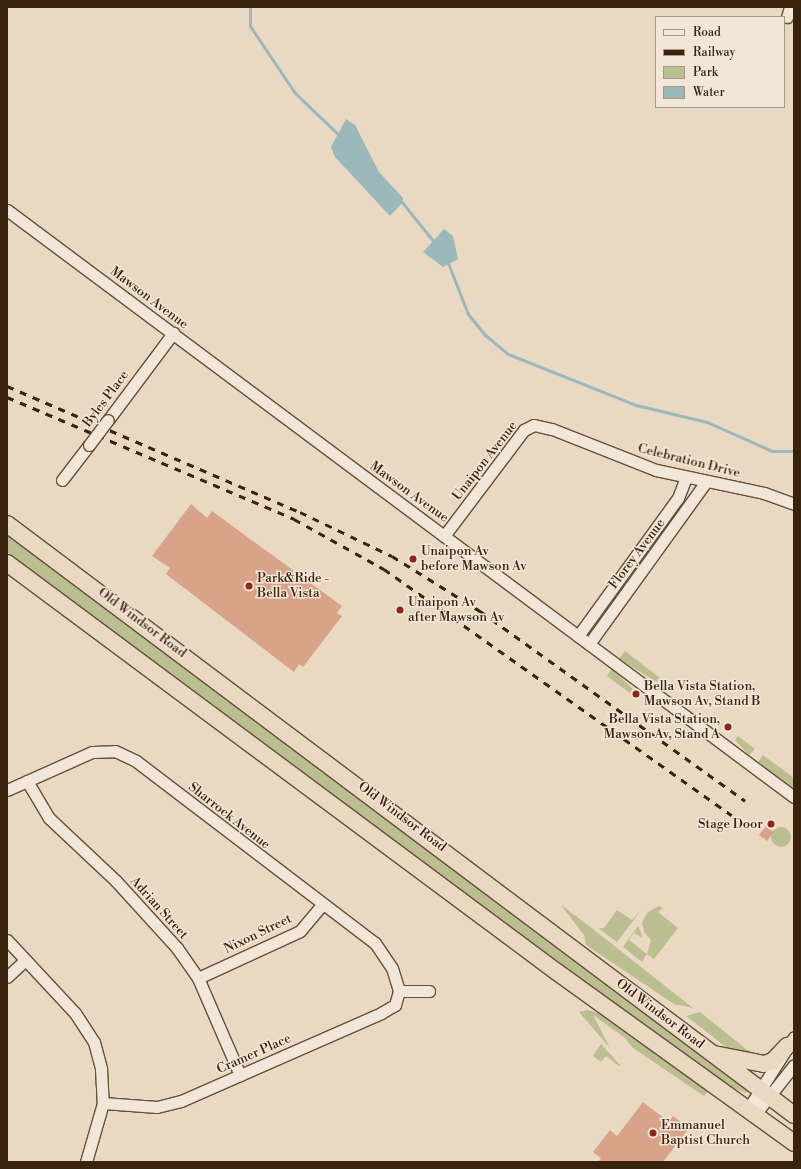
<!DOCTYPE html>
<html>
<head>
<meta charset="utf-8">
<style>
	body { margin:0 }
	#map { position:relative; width:801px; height:1169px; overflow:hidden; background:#ead9c2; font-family:"Libre Bodoni",serif }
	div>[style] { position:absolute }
	.green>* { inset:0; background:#bbbe90 }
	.round { border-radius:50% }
	.water>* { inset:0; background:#9bb8bb }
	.stream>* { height:3px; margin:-1.5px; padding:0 1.5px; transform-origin:1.5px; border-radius:1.5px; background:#9bb8bb }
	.building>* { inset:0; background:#d9a389 }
	.roads { filter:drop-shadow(1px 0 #66503a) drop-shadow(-1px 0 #66503a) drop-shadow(0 1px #66503a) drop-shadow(0 -1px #66503a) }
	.minor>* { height:11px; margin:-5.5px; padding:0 5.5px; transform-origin:5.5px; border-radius:5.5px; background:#f1e6d7 }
	.highway>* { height:16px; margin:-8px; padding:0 8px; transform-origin:8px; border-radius:8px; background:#ead9c2 }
	.rail>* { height:3px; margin-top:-1.5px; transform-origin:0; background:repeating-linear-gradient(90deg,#3a230d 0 7px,transparent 0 14px) }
	.bridges { filter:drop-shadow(1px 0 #66503a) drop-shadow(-1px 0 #66503a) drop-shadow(0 1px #66503a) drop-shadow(0 -1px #66503a) }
	.minor-bridge>* { height:11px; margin:-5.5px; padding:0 5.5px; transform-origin:5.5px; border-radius:5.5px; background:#f1e6d7 }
	.dots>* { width:11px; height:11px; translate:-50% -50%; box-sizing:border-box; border:2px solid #f1e6d7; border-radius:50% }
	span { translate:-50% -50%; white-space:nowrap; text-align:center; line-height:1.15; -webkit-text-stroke:3px #f1e6d7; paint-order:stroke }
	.street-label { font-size:13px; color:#3a230d }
	.poi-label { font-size:13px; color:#3a230d }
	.left { translate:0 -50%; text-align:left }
	.right { translate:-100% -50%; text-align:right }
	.frame { position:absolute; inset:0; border:8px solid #3a230d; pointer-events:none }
	.legend { position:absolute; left:655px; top:16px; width:130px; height:92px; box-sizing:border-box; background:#f1e6d7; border:1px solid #a89886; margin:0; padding:5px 7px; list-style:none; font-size:12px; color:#3a230d }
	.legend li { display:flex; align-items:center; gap:8px; height:20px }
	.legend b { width:20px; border:1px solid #a89886 }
</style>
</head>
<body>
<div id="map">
	<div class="green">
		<i style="clip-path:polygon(7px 533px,748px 1090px,746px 1093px,721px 1083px,202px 700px,7px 552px)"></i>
		<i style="clip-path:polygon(625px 651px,660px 678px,657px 682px,619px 659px)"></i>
		<i style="clip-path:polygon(612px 669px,634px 690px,631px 694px,607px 676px)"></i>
		<i style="clip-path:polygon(738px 736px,755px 749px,749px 755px,735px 740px)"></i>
		<i style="clip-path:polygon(763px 755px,794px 778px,794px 789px,758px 762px)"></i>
		<i class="round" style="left:771px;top:827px;width:20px;height:20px"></i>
		<i style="clip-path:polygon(561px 905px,593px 929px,693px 1008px,674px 1004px,586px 945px,584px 935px)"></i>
		<i style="clip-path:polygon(659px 906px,663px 908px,658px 912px,678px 928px,654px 959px,647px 954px,642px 962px,623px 947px,638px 926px,643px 938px,634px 933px,629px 940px,647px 954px,651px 940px,644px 932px,642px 922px,648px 912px)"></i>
		<i style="clip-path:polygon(642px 909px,617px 942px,598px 928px,604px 928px,617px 910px,632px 920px)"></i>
		<i style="clip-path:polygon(588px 1010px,598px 1013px,708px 1091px,704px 1096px,633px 1048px,624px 1037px,593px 1015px,610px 1048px,579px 1012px)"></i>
		<i style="clip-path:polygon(700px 1012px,746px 1049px,761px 1057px,726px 1047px,686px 1016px)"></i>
		<i style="clip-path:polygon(601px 1044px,620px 1065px,619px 1066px,606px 1056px,601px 1062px,593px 1056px)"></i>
	</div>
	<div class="water">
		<i style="clip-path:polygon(346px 119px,355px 125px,379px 172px,403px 198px,403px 202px,390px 216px,335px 157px,331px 147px)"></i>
		<i style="clip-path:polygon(444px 229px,453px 236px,458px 259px,443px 267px,423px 252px)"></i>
	</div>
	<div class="stream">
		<i style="left:250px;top:7px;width:19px;rotate:90deg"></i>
		<i style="left:250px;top:26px;width:81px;rotate:56.1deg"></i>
		<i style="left:295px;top:93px;width:62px;rotate:43.7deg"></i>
		<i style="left:401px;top:201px;width:53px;rotate:51.2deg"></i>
		<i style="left:448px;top:263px;width:55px;rotate:68.6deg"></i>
		<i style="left:468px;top:314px;width:26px;rotate:51deg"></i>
		<i style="left:484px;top:334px;width:31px;rotate:40deg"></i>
		<i style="left:508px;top:354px;width:138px;rotate:21.7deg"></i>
		<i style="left:636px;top:405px;width:73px;rotate:13.5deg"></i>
		<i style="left:707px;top:422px;width:71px;rotate:24deg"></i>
		<i style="left:772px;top:451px;width:22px"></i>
	</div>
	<div class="building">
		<i style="clip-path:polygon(191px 504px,207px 518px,212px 511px,342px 606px,337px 613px,342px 616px,303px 667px,299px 664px,294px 672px,166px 574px,170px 568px,152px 556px)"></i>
		<i style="clip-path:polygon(766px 826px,774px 832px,767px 841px,759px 835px)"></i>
		<i style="clip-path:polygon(643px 1102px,669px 1122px,673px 1116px,689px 1128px,663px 1162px,598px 1162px,601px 1158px,593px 1152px,610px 1130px,617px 1136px)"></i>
	</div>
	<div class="roads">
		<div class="minor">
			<i style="left:787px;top:17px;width:10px;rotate:-73deg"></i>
			<i style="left:7px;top:210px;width:982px;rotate:36.72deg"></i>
			<i style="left:108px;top:420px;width:109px;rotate:-53.2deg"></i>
			<i style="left:62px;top:480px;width:44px;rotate:-52.4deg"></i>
			<i style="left:444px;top:536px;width:133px;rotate:-53deg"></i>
			<i style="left:524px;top:430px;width:11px;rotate:-27deg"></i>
			<i style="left:534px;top:425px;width:18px;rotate:13deg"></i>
			<i style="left:552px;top:429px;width:112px;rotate:21.5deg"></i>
			<i style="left:656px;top:470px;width:110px;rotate:12deg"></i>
			<i style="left:764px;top:493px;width:32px;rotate:20deg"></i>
			<i style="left:578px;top:636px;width:170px;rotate:-54.1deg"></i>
			<i style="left:678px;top:498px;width:22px;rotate:-69deg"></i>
			<i style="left:589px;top:644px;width:200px;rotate:-54.2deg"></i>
			<i style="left:27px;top:781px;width:43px;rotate:59.3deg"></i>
			<i style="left:49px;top:818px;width:92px;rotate:43.2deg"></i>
			<i style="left:116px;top:881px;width:91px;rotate:47.7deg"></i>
			<i style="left:177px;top:948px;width:37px;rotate:55deg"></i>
			<i style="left:198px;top:978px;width:106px;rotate:66.6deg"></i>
			<i style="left:7px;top:790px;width:93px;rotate:-24.1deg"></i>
			<i style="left:92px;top:752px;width:23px;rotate:-2deg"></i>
			<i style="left:115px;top:751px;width:23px;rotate:25deg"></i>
			<i style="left:136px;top:761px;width:300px;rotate:37.3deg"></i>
			<i style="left:375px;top:943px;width:30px;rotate:56deg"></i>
			<i style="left:392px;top:968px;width:24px;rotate:73deg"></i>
			<i style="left:7px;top:940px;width:100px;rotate:47deg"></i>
			<i style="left:75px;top:1013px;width:35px;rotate:57deg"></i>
			<i style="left:94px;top:1042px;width:28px;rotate:75deg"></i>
			<i style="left:101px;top:1069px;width:34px;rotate:87deg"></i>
			<i style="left:103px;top:1103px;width:61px;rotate:106.1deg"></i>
			<i style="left:7px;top:977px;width:25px;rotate:-43deg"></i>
			<i style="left:198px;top:978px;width:112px;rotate:-24.7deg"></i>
			<i style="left:300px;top:931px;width:34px;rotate:-50deg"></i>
			<i style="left:399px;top:991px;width:30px"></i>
			<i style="left:103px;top:1103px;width:54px;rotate:4.2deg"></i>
			<i style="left:157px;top:1107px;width:25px;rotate:-14deg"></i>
			<i style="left:181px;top:1101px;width:219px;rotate:-23.7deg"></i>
			<i style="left:381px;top:1013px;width:16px;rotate:-30deg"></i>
			<i style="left:395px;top:1005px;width:15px;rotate:-74deg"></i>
			<i style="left:748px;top:1109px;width:85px;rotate:-57.4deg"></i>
			<i style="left:756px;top:1113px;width:61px;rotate:-51.6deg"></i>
		</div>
		<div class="highway">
			<i style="left:7px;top:524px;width:984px;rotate:36.9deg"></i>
			<i style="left:7px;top:563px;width:685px;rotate:36.64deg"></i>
			<i style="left:557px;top:972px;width:292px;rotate:35.8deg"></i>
			<i style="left:714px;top:1054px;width:51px;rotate:11.3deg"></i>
			<i style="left:764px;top:1064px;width:9px;rotate:-18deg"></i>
			<i style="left:773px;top:1061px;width:21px;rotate:-47deg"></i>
		</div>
	</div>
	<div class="rail">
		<i style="left:7px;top:386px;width:319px;rotate:23.3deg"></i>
		<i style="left:300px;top:512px;width:102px;rotate:25.6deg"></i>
		<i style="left:392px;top:556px;width:104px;rotate:32deg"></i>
		<i style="left:480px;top:611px;width:326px;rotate:35.6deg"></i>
		<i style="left:7px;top:397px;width:312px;rotate:23deg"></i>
		<i style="left:294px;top:519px;width:103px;rotate:29.1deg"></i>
		<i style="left:384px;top:569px;width:426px;rotate:35.3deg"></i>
	</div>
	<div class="bridges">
		<div class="minor-bridge">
			<i style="left:89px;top:445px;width:31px;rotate:-53deg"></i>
		</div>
	</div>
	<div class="dots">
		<i style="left:413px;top:559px;background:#8f2418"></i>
		<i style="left:249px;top:586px;background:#8f2418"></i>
		<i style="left:400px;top:610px;background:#8f2418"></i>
		<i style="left:636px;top:694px;background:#8f2418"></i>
		<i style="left:728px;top:727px;background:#8f2418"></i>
		<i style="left:771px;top:824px;background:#8f2418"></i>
		<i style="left:653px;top:1133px;background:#8f2418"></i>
	</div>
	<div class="street-label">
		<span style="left:149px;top:298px;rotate:37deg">Mawson Avenue</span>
		<span style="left:106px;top:399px;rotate:-53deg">Byles Place</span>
		<span style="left:485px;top:461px;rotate:-52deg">Unaipon Avenue</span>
		<span style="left:689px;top:461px;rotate:14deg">Celebration Drive</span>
		<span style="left:409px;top:492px;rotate:36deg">Mawson Avenue</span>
		<span style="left:637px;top:554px;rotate:-53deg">Florey Avenue</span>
		<span style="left:142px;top:623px;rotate:37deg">Old Windsor Road</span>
		<span style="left:229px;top:816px;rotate:38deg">Sharrock Avenue</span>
		<span style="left:402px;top:817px;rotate:37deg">Old Windsor Road</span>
		<span style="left:159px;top:908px;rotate:48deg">Adrian Street</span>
		<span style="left:258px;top:934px;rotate:-26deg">Nixon Street</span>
		<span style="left:660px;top:1014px;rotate:37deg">Old Windsor Road</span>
		<span style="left:254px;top:1054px;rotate:-24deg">Cramer Place</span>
	</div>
	<div class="poi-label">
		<span class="left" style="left:421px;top:559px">Unaipon Av<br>before Mawson Av</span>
		<span class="left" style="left:257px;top:586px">Park&amp;Ride -<br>Bella Vista</span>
		<span class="left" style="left:408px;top:610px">Unaipon Av<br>after Mawson Av</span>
		<span class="left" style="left:644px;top:694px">Bella Vista Station,<br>Mawson Av, Stand B</span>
		<span class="right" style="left:720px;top:727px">Bella Vista Station,<br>Mawson Av, Stand A</span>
		<span class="right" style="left:763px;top:824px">Stage Door</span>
		<span class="left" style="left:661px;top:1133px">Emmanuel<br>Baptist Church</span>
	</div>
	<div class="frame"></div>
	<ul class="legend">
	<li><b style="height:5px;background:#f1e6d7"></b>Road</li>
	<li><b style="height:5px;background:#3a230d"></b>Railway</li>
	<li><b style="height:11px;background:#bbbe90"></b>Park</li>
	<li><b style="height:11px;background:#9bb8bb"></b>Water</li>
	</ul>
</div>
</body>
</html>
